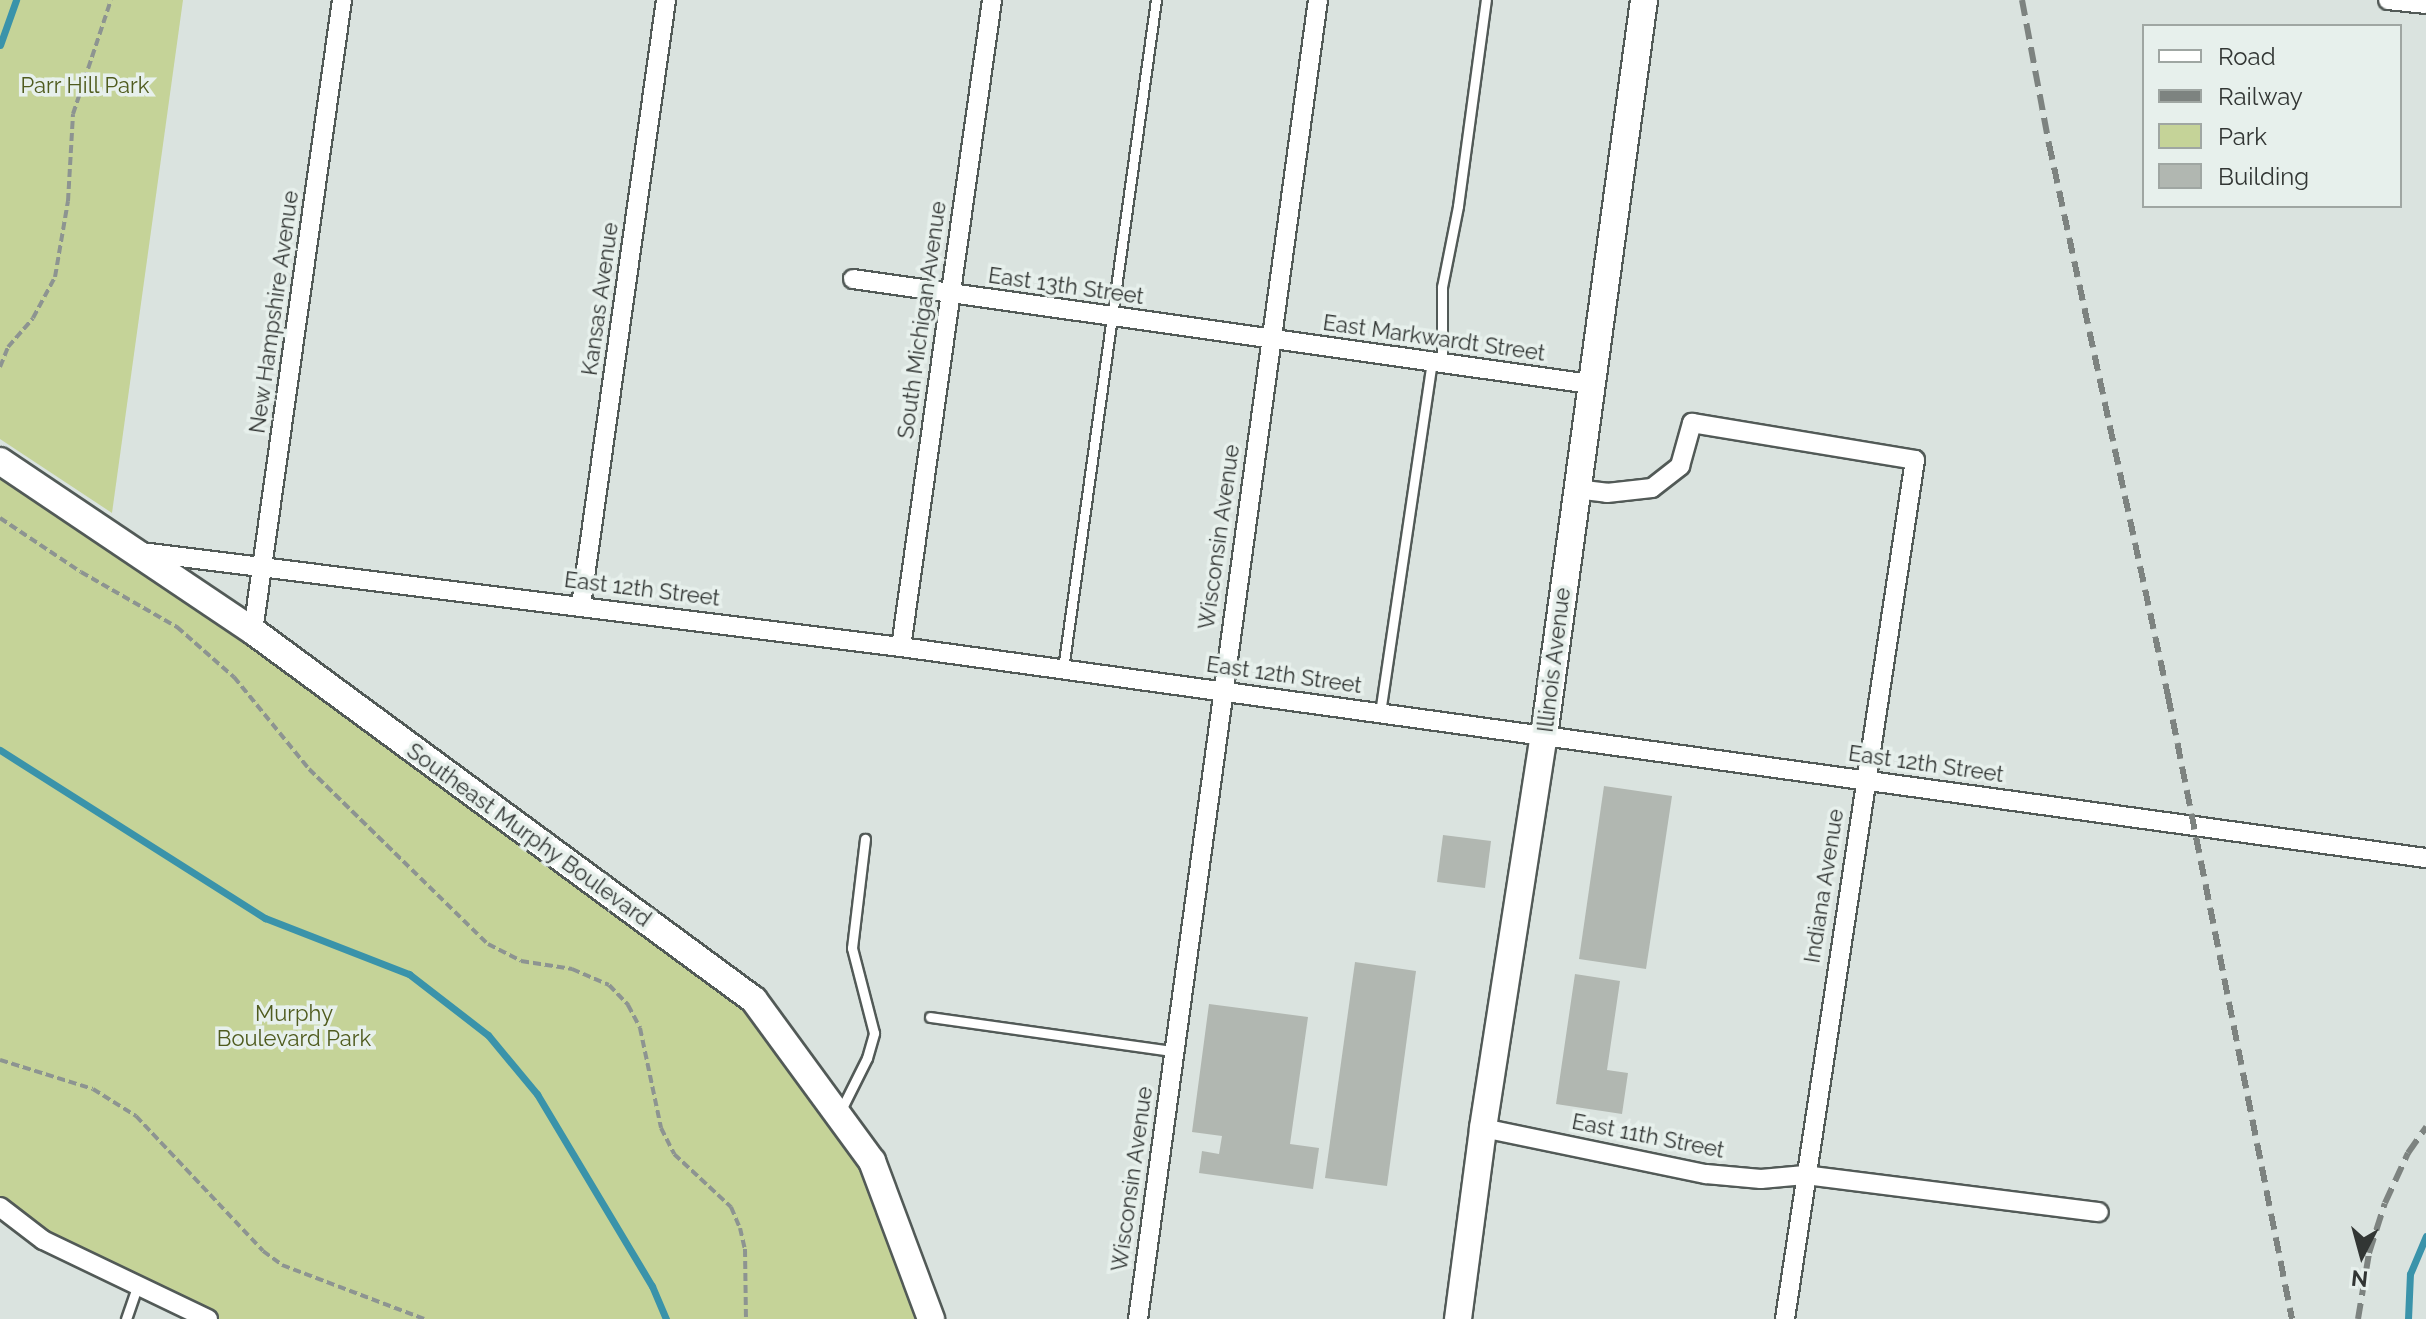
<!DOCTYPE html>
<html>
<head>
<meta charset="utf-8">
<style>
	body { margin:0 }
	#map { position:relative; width:2426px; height:1319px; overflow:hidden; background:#dae3df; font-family:Raleway,sans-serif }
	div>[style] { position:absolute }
	.green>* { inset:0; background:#c5d398 }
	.stream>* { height:7px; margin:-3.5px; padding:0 3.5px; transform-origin:3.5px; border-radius:3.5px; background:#3a93aa }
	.building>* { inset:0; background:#b1b7b1 }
	.path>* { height:4px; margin-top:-2px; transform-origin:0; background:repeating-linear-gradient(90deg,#8d9491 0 8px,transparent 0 12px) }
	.roads { filter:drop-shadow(2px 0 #525a57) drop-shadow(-2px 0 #525a57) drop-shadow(0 2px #525a57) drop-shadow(0 -2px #525a57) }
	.lane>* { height:9px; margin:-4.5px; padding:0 4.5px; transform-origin:4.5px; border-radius:4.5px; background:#fff }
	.street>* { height:18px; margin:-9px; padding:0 9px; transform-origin:9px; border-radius:9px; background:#fff }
	.secondary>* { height:26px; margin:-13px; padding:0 13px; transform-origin:13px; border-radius:13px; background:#fff }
	.rail>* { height:6px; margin-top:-3px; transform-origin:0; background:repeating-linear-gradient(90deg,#7d8380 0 16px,transparent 0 24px) }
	span { translate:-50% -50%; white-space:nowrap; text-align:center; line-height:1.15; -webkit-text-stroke:7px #e7f0ec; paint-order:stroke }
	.park-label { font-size:22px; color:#4f5b1e }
	.street-label { font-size:22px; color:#323634 }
	.legend { position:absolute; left:2142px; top:24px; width:260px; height:184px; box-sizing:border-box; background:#e7f0ec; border:2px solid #9fa6a2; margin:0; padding:10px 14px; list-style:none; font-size:24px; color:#323634 }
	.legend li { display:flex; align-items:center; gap:16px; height:40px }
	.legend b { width:40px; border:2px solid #9fa6a2 }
	.north { position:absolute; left:2322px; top:1215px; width:80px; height:80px; -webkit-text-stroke:6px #e7f0ec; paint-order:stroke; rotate:186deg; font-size:22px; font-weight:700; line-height:32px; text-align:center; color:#323634 }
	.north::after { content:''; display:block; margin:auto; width:28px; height:36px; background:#323634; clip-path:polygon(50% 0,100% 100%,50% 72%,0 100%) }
</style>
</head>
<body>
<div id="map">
	<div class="green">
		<i style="clip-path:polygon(0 0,183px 0,112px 513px,0 439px)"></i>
		<i style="clip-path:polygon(0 461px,754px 1000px,872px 1161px,931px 1319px,208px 1319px,0 1207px)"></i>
	</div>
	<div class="stream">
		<i style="left:0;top:45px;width:48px;rotate:-70.4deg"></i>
		<i style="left:0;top:750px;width:314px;rotate:32.4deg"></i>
		<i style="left:265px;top:918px;width:155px;rotate:21.3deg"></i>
		<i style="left:409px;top:974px;width:100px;rotate:37.7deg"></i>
		<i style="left:488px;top:1035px;width:77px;rotate:50.3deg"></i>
		<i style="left:537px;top:1094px;width:224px;rotate:59.1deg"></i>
		<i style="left:652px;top:1286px;width:36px;rotate:67deg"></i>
		<i style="left:2408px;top:1319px;width:45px;rotate:-87.5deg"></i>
		<i style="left:2410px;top:1274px;width:41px;rotate:-67.2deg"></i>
	</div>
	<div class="building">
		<i style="clip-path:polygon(1604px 786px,1672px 796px,1646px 969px,1579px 959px)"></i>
		<i style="clip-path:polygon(1443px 835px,1491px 841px,1485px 888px,1437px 882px)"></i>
		<i style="clip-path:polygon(1355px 962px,1416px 971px,1387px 1186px,1325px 1178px)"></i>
		<i style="clip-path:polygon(1575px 974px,1620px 981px,1607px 1070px,1628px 1073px,1622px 1114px,1556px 1104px)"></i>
		<i style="clip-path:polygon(1209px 1004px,1308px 1017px,1290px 1144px,1319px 1148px,1313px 1189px,1199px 1173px,1202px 1151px,1219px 1154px,1222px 1136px,1192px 1132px)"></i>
	</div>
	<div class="path">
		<i style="left:0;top:367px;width:22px;rotate:-68deg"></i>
		<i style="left:8px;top:347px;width:38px;rotate:-49deg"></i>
		<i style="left:33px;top:318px;width:47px;rotate:-61.8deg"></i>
		<i style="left:55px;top:277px;width:77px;rotate:-80.3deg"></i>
		<i style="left:68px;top:201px;width:87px;rotate:-86.7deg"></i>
		<i style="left:73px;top:114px;width:120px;rotate:-71.6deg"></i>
		<i style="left:0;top:518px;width:97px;rotate:33.7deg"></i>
		<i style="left:81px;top:572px;width:111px;rotate:29.8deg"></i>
		<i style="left:177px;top:627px;width:76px;rotate:41.3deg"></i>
		<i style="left:234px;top:677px;width:119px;rotate:50.8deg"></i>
		<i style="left:309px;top:769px;width:250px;rotate:44.4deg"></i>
		<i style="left:488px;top:944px;width:37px;rotate:27deg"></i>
		<i style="left:521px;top:961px;width:52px;rotate:8.9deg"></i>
		<i style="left:572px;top:969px;width:40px;rotate:23.4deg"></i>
		<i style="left:609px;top:985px;width:28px;rotate:46deg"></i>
		<i style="left:628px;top:1005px;width:26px;rotate:62deg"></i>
		<i style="left:640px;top:1028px;width:102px;rotate:78.1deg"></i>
		<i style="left:661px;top:1128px;width:29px;rotate:63deg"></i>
		<i style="left:674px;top:1154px;width:78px;rotate:42.9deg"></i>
		<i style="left:731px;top:1207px;width:23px;rotate:67deg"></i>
		<i style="left:740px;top:1228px;width:22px;rotate:77deg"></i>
		<i style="left:745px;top:1249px;width:70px;rotate:89.2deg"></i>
		<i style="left:0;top:1060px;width:97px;rotate:17.3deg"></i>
		<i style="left:93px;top:1089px;width:51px;rotate:32.1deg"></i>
		<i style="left:136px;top:1116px;width:185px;rotate:46.7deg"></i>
		<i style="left:263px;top:1251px;width:24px;rotate:36deg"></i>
		<i style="left:282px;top:1265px;width:152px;rotate:20.8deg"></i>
	</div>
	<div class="roads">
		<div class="lane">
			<i style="left:1442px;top:364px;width:77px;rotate:-90deg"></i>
			<i style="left:1442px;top:287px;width:83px;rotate:-78.8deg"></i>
			<i style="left:1458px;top:206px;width:208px;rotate:-82.3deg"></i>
			<i style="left:1063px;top:669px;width:675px;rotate:-82.09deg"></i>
			<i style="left:1380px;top:713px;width:355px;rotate:-81.6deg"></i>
			<i style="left:930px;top:1017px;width:245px;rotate:8deg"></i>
			<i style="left:840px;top:1112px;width:60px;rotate:-63.4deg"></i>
			<i style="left:867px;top:1058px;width:26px;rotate:-74deg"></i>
			<i style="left:874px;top:1033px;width:88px;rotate:-104.5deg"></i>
			<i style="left:852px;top:948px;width:110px;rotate:-83.2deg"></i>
			<i style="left:126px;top:1319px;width:36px;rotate:-71deg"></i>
		</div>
		<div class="street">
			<i style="left:2388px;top:0;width:38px;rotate:6deg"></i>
			<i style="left:853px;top:279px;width:744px;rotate:8.11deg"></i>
			<i style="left:1576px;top:489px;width:31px;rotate:7deg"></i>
			<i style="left:1607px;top:493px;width:45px;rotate:-6.3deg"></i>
			<i style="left:1652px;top:488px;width:36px;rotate:-38deg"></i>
			<i style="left:1680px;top:466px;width:45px;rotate:-74.4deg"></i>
			<i style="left:1692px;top:423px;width:226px;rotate:9.4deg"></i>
			<i style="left:1915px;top:460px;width:869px;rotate:98.61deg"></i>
			<i style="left:141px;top:552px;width:766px;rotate:7.13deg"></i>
			<i style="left:901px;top:647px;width:1540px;rotate:7.88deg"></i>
			<i style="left:581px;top:605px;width:611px;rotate:-82deg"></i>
			<i style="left:253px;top:631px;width:637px;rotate:-81.97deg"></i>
			<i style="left:901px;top:647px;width:653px;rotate:-81.99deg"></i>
			<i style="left:1483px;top:1128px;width:228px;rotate:11.7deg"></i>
			<i style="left:1706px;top:1174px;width:55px;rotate:5.2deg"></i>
			<i style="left:1761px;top:1179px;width:44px;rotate:-5.2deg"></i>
			<i style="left:1805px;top:1175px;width:296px;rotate:7.2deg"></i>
			<i style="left:0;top:1207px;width:54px;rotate:37.5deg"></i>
			<i style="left:43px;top:1240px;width:183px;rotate:25.6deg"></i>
			<i style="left:1138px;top:1319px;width:1331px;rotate:-82.23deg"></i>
		</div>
		<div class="secondary">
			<i style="left:0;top:461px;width:305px;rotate:33.9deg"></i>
			<i style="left:253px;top:631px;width:622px;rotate:36.37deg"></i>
			<i style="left:754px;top:1000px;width:200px;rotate:53.8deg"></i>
			<i style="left:872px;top:1161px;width:169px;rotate:69.5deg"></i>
			<i style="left:1458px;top:1319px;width:193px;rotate:-82.5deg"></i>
			<i style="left:1483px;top:1128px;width:397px;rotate:-81.2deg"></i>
			<i style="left:1544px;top:736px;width:743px;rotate:-82.26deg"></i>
		</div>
	</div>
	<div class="rail">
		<i style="left:2022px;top:0;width:147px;rotate:79.4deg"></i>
		<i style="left:2049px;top:144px;width:565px;rotate:77.83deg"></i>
		<i style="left:2168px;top:696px;width:635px;rotate:78.74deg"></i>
		<i style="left:2358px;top:1319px;width:67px;rotate:-80.5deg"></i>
		<i style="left:2369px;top:1253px;width:52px;rotate:-72.3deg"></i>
		<i style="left:2385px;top:1203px;width:55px;rotate:-65.3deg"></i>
		<i style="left:2408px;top:1153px;width:32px;rotate:-55deg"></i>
	</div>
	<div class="park-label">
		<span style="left:85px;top:86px">Parr Hill Park</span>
		<span style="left:294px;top:1026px">Murphy<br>Boulevard Park</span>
	</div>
	<div class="street-label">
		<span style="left:1066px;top:286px;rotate:8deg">East 13th Street</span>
		<span style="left:600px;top:299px;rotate:-82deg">Kansas Avenue</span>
		<span style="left:274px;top:312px;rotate:-82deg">New Hampshire Avenue</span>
		<span style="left:922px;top:320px;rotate:-82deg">South Michigan Avenue</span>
		<span style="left:1434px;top:338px;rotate:8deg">East Markwardt Street</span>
		<span style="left:1219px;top:537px;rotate:-82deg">Wisconsin Avenue</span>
		<span style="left:642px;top:589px;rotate:7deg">East 12th Street</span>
		<span style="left:1554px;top:660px;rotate:-83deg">Illinois Avenue</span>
		<span style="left:1284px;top:675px;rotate:8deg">East 12th Street</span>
		<span style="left:1926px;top:764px;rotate:8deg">East 12th Street</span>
		<span style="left:529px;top:835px;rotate:36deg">Southeast Murphy Boulevard</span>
		<span style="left:1824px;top:886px;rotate:-81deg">Indiana Avenue</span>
		<span style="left:1648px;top:1136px;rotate:11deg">East 11th Street</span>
		<span style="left:1132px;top:1179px;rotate:-82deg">Wisconsin Avenue</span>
	</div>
	<ul class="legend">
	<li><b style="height:10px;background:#fff"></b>Road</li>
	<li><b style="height:10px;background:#7d8380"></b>Railway</li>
	<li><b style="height:22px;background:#c5d398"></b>Park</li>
	<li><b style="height:22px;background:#b1b7b1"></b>Building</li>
	</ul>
	<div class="north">N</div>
</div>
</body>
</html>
